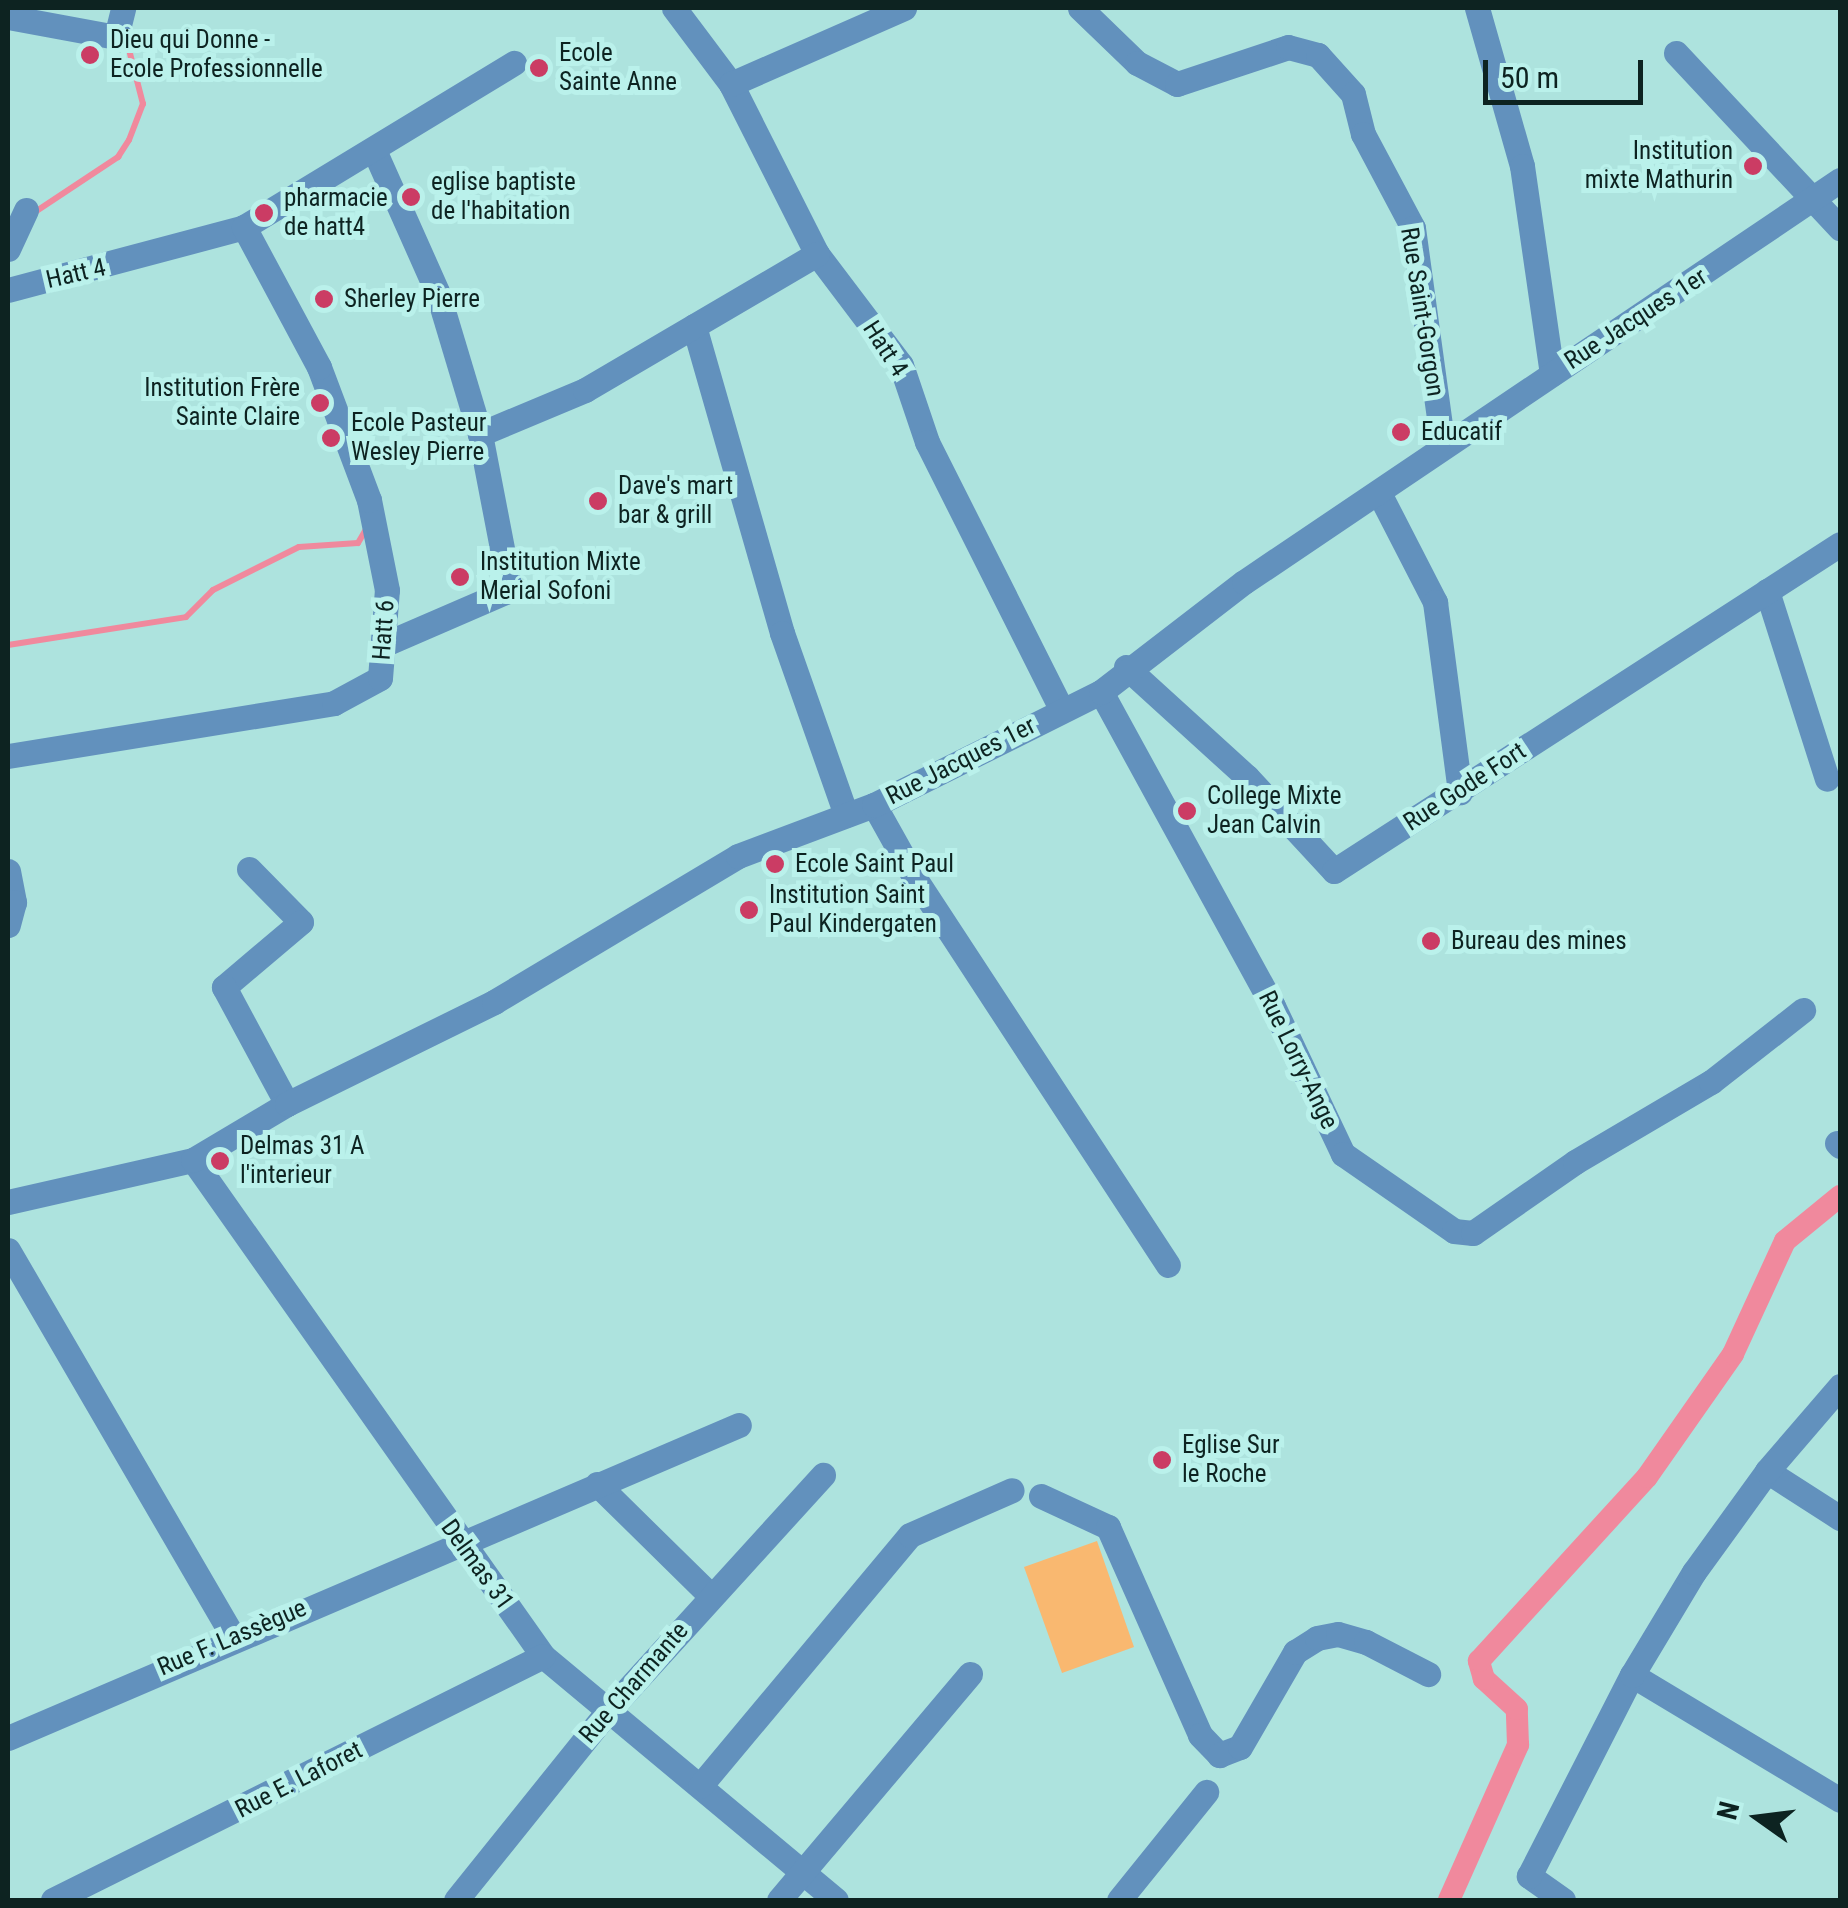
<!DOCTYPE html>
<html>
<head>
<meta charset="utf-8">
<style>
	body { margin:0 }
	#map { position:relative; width:1848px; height:1908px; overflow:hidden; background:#ade3de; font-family:"Roboto Condensed",sans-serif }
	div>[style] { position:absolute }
	.green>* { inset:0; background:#f9b870 }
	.stream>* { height:6px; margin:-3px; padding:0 3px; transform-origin:3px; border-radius:3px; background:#f0899d }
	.canal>* { height:22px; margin:-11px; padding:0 11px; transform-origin:11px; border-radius:11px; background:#f0899d }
	.minor>* { height:25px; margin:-12.5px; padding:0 12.5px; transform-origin:12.5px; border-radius:12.5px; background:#6291bd }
	.dots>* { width:28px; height:28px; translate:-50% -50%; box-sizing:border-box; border:5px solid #baf1eb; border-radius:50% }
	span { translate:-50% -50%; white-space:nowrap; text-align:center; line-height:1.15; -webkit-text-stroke:10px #baf1eb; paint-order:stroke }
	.poi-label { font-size:25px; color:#0d2321 }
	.left { translate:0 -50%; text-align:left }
	.right { translate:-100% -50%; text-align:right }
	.street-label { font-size:25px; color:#0d2321 }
	.frame { position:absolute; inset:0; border:10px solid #0d2321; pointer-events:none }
	.north { position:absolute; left:1708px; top:1768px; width:100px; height:100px; -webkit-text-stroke:8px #baf1eb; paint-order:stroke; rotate:284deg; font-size:28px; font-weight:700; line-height:40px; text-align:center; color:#0d2321 }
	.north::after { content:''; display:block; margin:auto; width:35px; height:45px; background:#0d2321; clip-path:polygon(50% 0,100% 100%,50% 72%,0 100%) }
	.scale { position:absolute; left:1483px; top:60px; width:160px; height:45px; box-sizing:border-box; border:5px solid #0d2321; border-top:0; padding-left:12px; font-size:30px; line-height:35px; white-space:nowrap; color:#0d2321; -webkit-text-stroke:8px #baf1eb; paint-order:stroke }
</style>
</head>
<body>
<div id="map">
	<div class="green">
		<i style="clip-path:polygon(1097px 1541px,1134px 1647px,1062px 1673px,1024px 1567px)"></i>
	</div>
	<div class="stream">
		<i style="left:35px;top:212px;width:100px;rotate:-33.5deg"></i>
		<i style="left:118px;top:157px;width:20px;rotate:-57deg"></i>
		<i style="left:129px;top:140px;width:39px;rotate:-69deg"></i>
		<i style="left:143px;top:104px;width:68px;rotate:-104.4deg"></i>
		<i style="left:8px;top:645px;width:180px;rotate:-8.9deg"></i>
		<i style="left:186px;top:617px;width:38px;rotate:-45deg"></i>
		<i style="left:213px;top:590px;width:96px;rotate:-26.6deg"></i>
		<i style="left:299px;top:547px;width:59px;rotate:-3.9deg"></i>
		<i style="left:358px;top:543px;width:16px;rotate:-60deg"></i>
	</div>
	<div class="canal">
		<i style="left:1449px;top:1900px;width:170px;rotate:-66deg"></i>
		<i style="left:1518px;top:1745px;width:36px;rotate:-92deg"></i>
		<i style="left:1517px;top:1709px;width:45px;rotate:-137.7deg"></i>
		<i style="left:1484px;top:1679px;width:19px;rotate:-106deg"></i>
		<i style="left:1479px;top:1661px;width:249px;rotate:-47.6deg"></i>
		<i style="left:1647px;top:1477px;width:150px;rotate:-55deg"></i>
		<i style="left:1733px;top:1354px;width:124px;rotate:-65.3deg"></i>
		<i style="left:1785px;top:1241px;width:71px;rotate:-39.3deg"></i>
	</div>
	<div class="minor">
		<i style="left:674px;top:8px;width:95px;rotate:53.1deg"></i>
		<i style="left:731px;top:84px;width:191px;rotate:63.2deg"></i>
		<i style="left:817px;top:254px;width:139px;rotate:52.9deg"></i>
		<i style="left:901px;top:365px;width:81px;rotate:71.3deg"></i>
		<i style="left:927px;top:442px;width:300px;rotate:63.3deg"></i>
		<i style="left:1080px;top:8px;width:79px;rotate:44deg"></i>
		<i style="left:1137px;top:63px;width:45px;rotate:27.7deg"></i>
		<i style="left:1177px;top:84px;width:117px;rotate:-18.4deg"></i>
		<i style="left:1288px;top:47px;width:31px;rotate:15deg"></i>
		<i style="left:1318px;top:55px;width:52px;rotate:48.1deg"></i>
		<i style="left:1353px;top:94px;width:41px;rotate:76deg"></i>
		<i style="left:1363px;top:134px;width:106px;rotate:62deg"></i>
		<i style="left:1413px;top:228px;width:221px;rotate:82.2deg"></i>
		<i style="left:1477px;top:8px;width:164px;rotate:74.1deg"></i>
		<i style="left:1522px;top:166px;width:210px;rotate:81.8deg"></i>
		<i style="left:8px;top:17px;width:110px;rotate:10.5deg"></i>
		<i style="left:116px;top:37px;width:30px;rotate:-76deg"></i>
		<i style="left:1676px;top:53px;width:240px;rotate:46.9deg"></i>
		<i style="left:731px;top:84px;width:189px;rotate:-23.7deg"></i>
		<i style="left:374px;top:150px;width:158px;rotate:66deg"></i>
		<i style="left:438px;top:294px;width:146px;rotate:73.3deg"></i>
		<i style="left:480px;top:434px;width:159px;rotate:79.1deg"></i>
		<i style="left:510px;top:590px;width:138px;rotate:156.6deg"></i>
		<i style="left:8px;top:249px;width:43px;rotate:-65.2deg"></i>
		<i style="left:8px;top:290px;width:244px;rotate:-14.9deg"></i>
		<i style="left:244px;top:227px;width:316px;rotate:-31.3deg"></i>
		<i style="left:694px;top:326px;width:319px;rotate:74deg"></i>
		<i style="left:782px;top:633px;width:193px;rotate:70.6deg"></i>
		<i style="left:480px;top:434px;width:114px;rotate:-22.7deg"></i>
		<i style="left:585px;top:390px;width:269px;rotate:-30.4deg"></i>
		<i style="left:1379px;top:493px;width:123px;rotate:62.8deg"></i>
		<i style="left:1435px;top:602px;width:192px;rotate:82.5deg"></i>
		<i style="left:1767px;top:591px;width:197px;rotate:72.3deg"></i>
		<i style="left:1126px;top:667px;width:164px;rotate:42.3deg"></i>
		<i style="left:1247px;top:777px;width:128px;rotate:47.2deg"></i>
		<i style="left:1334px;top:871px;width:602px;rotate:-32.87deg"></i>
		<i style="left:1101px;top:692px;width:358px;rotate:61.3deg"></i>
		<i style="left:1273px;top:1006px;width:164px;rotate:64.7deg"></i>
		<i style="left:1343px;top:1154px;width:135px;rotate:34.7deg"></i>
		<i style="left:1454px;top:1231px;width:19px;rotate:6deg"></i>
		<i style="left:1473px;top:1233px;width:124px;rotate:-34.8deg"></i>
		<i style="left:1575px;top:1162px;width:158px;rotate:-30.5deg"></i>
		<i style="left:1711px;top:1082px;width:117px;rotate:-38deg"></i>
		<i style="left:8px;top:756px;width:330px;rotate:-9.2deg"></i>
		<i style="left:334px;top:703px;width:52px;rotate:-28.5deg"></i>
		<i style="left:380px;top:678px;width:88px;rotate:-85.5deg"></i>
		<i style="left:387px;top:590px;width:92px;rotate:-101.3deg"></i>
		<i style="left:369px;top:500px;width:142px;rotate:-110.6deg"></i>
		<i style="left:319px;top:367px;width:159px;rotate:-118.2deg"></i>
		<i style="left:874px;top:805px;width:86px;rotate:60.8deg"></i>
		<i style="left:916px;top:880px;width:460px;rotate:56.8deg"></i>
		<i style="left:249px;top:869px;width:74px;rotate:45.5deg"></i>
		<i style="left:301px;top:922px;width:101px;rotate:139.8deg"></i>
		<i style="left:224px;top:987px;width:133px;rotate:61.7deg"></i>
		<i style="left:8px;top:871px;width:32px;rotate:79deg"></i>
		<i style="left:14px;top:902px;width:24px;rotate:105deg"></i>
		<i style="left:1837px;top:1143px;width:4px;rotate:45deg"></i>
		<i style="left:193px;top:1160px;width:607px;rotate:54.79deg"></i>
		<i style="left:543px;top:1656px;width:381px;rotate:39.8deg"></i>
		<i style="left:8px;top:1202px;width:190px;rotate:-12.8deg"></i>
		<i style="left:193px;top:1160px;width:109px;rotate:-30.8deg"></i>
		<i style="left:287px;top:1104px;width:231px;rotate:-26.2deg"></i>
		<i style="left:494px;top:1002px;width:284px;rotate:-30.9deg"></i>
		<i style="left:738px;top:856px;width:145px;rotate:-20.6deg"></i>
		<i style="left:874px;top:805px;width:254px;rotate:-26.5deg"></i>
		<i style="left:1101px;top:692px;width:180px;rotate:-37.6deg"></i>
		<i style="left:1244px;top:582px;width:719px;rotate:-34deg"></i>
		<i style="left:8px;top:1250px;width:449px;rotate:59.8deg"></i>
		<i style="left:1767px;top:1471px;width:87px;rotate:32.8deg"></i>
		<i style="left:597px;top:1484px;width:158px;rotate:44.5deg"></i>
		<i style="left:1041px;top:1496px;width:74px;rotate:24.8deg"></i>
		<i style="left:1108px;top:1527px;width:227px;rotate:66.1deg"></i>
		<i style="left:1200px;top:1735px;width:28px;rotate:46deg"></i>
		<i style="left:1219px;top:1755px;width:22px;rotate:-21deg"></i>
		<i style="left:1240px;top:1747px;width:110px;rotate:-59.9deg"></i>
		<i style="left:1295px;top:1652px;width:26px;rotate:-32deg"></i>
		<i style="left:1317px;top:1638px;width:21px;rotate:-11deg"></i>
		<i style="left:1338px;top:1634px;width:29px;rotate:16deg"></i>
		<i style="left:1366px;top:1642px;width:70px;rotate:27.3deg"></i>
		<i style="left:1632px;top:1675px;width:243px;rotate:31deg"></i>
		<i style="left:8px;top:1738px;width:795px;rotate:-23.18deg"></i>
		<i style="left:700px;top:1786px;width:327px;rotate:-50.1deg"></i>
		<i style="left:910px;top:1535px;width:111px;rotate:-23.8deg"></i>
		<i style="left:53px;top:1900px;width:547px;rotate:-26.47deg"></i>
		<i style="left:456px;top:1900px;width:244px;rotate:-51.2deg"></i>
		<i style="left:609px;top:1710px;width:318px;rotate:-47.7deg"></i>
		<i style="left:779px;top:1900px;width:296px;rotate:-49.8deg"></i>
		<i style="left:1119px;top:1900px;width:139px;rotate:-51.1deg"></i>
		<i style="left:1563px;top:1900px;width:42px;rotate:-144.8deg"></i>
		<i style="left:1529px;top:1876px;width:226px;rotate:-62.9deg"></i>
		<i style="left:1632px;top:1675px;width:120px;rotate:-59deg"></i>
		<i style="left:1694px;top:1572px;width:125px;rotate:-54.1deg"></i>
		<i style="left:1767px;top:1471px;width:112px;rotate:-49.3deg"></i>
	</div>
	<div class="dots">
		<i style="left:90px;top:55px;background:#cb3c64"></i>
		<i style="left:539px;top:68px;background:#cb3c64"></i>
		<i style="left:1753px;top:166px;background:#cb3c64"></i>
		<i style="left:411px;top:197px;background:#cb3c64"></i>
		<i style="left:264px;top:213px;background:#cb3c64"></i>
		<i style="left:324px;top:299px;background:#cb3c64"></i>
		<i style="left:320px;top:403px;background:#cb3c64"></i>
		<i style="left:1401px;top:432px;background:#cb3c64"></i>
		<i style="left:331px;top:438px;background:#cb3c64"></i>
		<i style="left:598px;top:501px;background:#cb3c64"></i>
		<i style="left:460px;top:577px;background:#cb3c64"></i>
		<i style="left:1187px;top:811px;background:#cb3c64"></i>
		<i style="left:775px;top:864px;background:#cb3c64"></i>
		<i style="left:749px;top:910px;background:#cb3c64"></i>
		<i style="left:1431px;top:941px;background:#cb3c64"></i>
		<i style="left:220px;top:1161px;background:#cb3c64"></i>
		<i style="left:1162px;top:1460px;background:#cb3c64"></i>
	</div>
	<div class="poi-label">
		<span class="left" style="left:110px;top:55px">Dieu qui Donne -<br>Ecole Professionnelle</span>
		<span class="left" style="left:559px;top:68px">Ecole<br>Sainte Anne</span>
		<span class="right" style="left:1733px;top:166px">Institution<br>mixte Mathurin</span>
		<span class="left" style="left:431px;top:197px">eglise baptiste<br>de l'habitation</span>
		<span class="left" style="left:284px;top:213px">pharmacie<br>de hatt4</span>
		<span class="left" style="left:344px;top:299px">Sherley Pierre</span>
		<span class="right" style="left:300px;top:403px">Institution Frère<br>Sainte Claire</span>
		<span class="left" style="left:351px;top:438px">Ecole Pasteur<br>Wesley Pierre</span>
		<span class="left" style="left:1421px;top:432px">Educatif</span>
		<span class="left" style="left:618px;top:501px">Dave's mart<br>bar &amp; grill</span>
		<span class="left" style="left:480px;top:577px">Institution Mixte<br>Merial Sofoni</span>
		<span class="left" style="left:1207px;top:811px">College Mixte<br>Jean Calvin</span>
		<span class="left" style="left:795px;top:864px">Ecole Saint Paul</span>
		<span class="left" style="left:769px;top:910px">Institution Saint<br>Paul Kindergaten</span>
		<span class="left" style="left:1451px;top:941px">Bureau des mines</span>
		<span class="left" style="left:240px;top:1161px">Delmas 31 A<br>l'interieur</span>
		<span class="left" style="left:1182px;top:1460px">Eglise Sur<br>le Roche</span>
	</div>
	<div class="street-label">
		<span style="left:76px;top:274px;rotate:-13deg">Hatt 4</span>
		<span style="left:1422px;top:312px;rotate:81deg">Rue Saint-Gorgon</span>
		<span style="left:1636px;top:319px;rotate:-33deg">Rue Jacques 1er</span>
		<span style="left:885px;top:349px;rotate:57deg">Hatt 4</span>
		<span style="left:384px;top:630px;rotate:-86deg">Hatt 6</span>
		<span style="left:961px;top:761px;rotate:-27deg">Rue Jacques 1er</span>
		<span style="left:1465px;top:787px;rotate:-33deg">Rue Gode Fort</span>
		<span style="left:1298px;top:1060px;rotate:64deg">Rue Lorry-Ange</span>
		<span style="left:477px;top:1565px;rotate:54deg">Delmas 31</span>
		<span style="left:232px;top:1638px;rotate:-23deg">Rue F. Lassègue</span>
		<span style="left:634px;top:1683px;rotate:-49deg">Rue Charmante</span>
		<span style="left:299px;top:1780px;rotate:-27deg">Rue E. Laforet</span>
	</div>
	<div class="frame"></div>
	<div class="north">N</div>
	<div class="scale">50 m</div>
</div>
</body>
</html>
